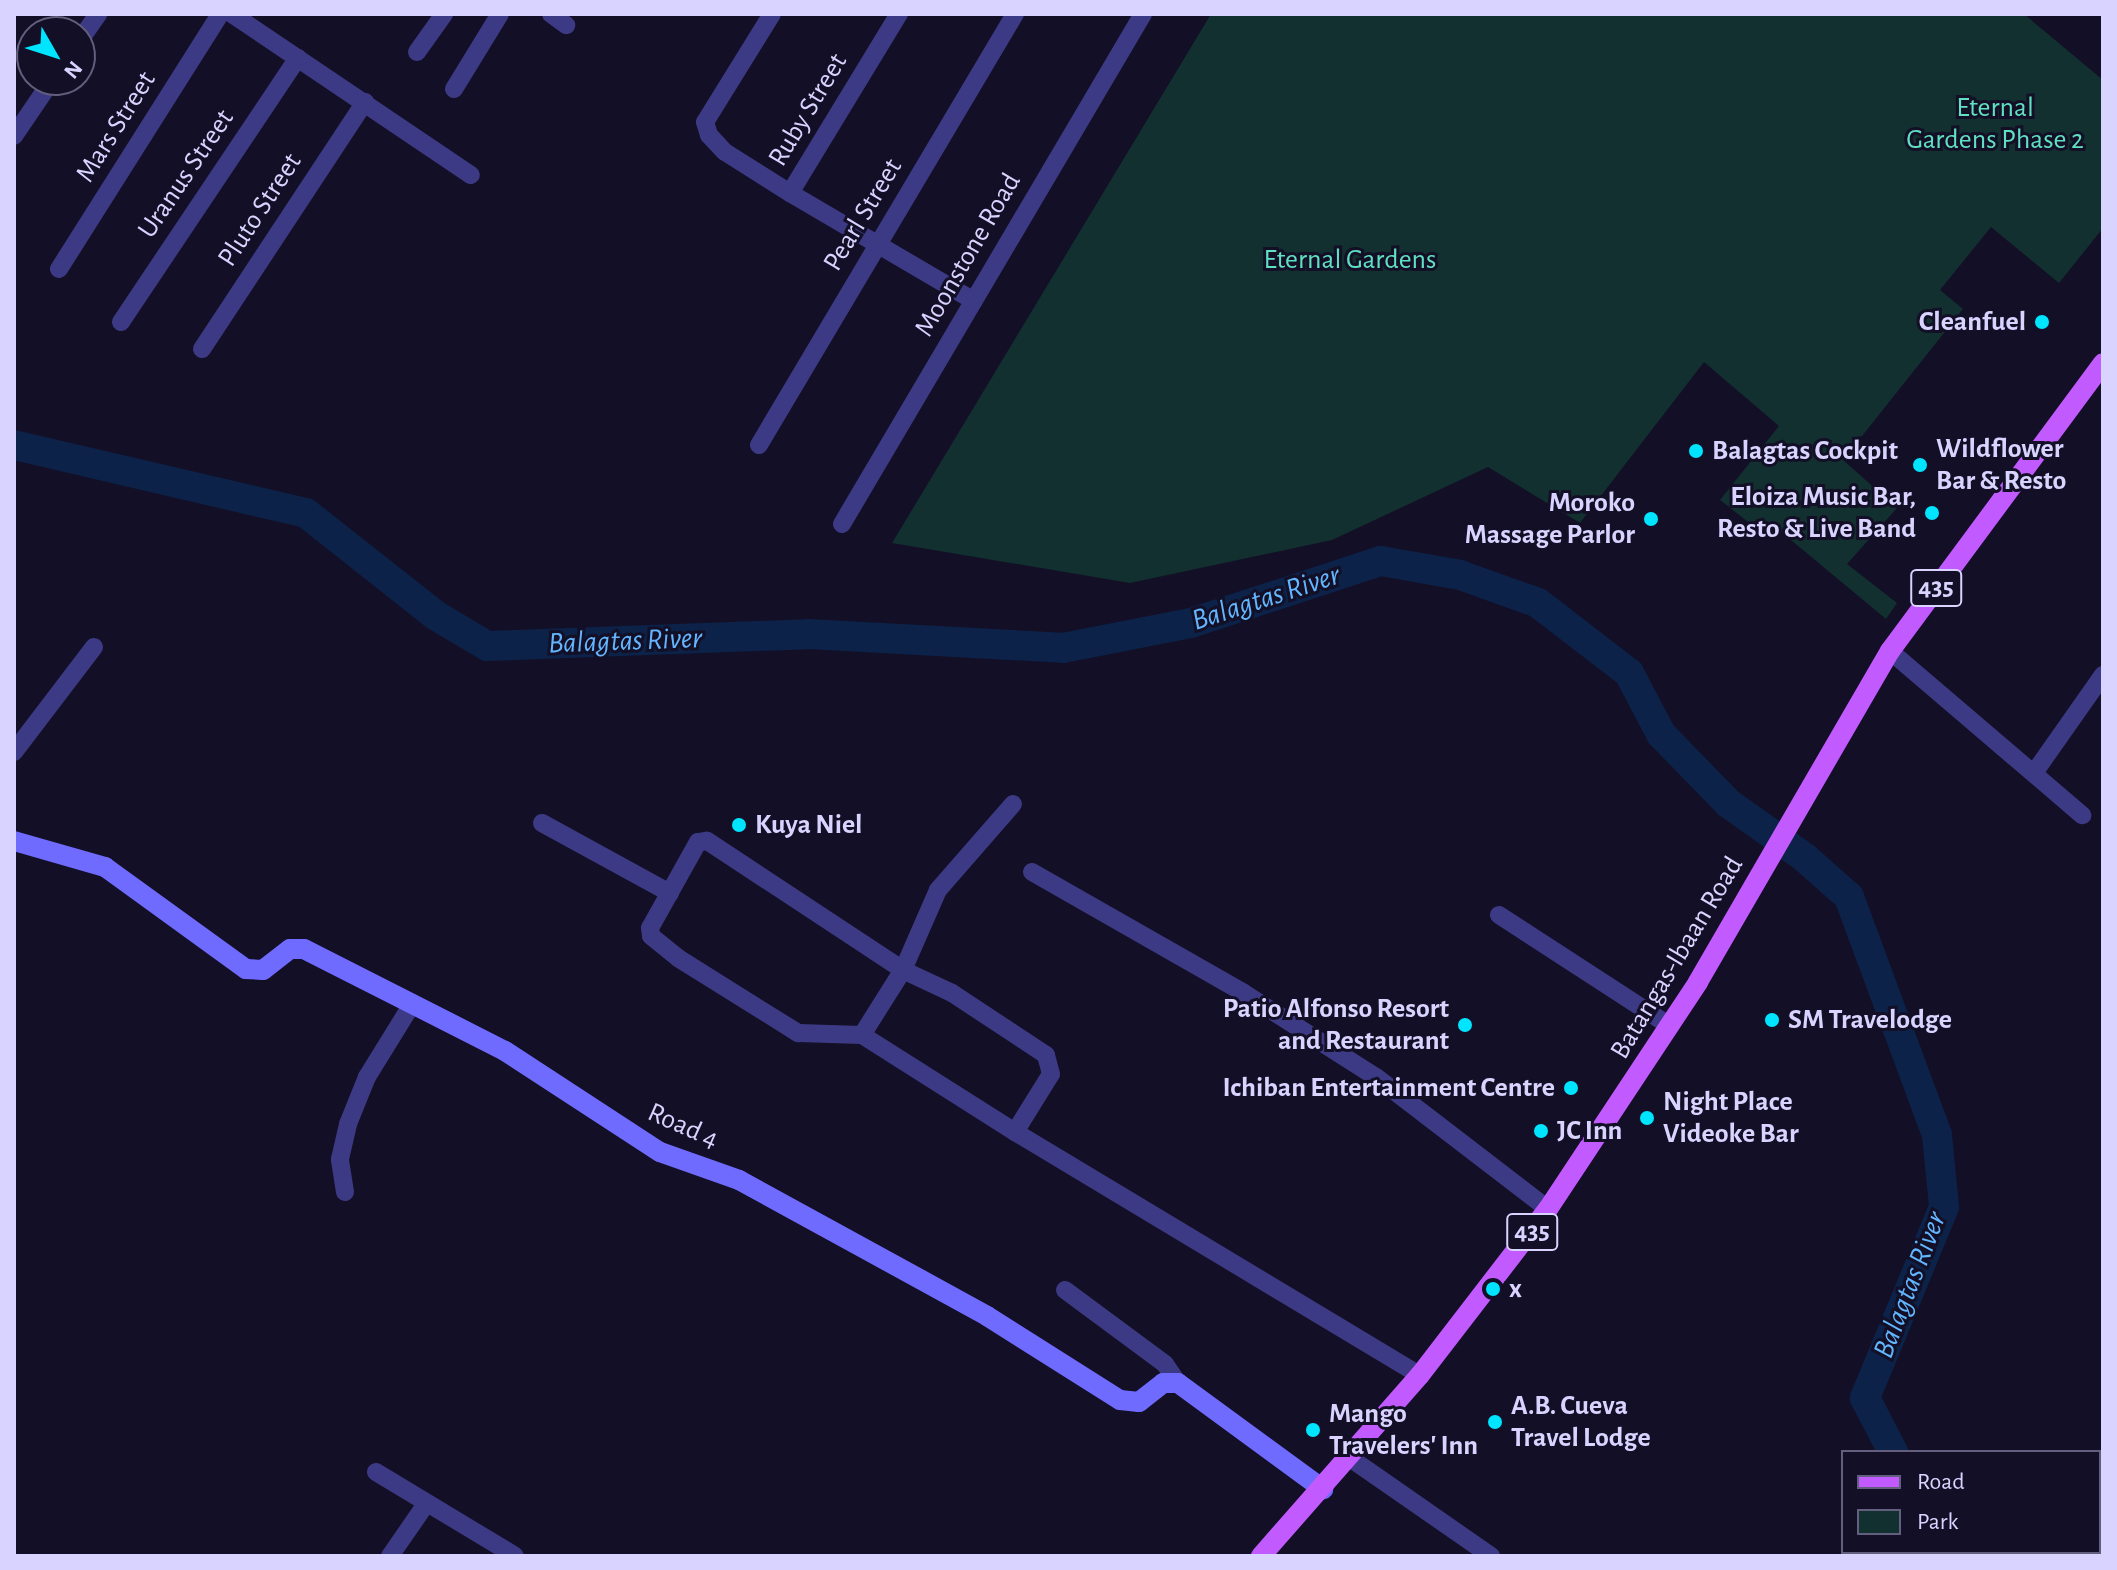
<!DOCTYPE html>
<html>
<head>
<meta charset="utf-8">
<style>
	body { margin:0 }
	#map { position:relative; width:2117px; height:1570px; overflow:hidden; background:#130f26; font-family:"Alegreya Sans",sans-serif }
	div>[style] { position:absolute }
	.green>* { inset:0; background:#12302f }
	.river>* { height:30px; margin:-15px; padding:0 15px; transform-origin:15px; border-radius:15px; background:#0c2248 }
	.street>* { height:18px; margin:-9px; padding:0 9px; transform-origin:9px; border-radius:9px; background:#3d3a85 }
	.secondary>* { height:20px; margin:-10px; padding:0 10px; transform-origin:10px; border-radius:10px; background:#6f6bff }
	.primary>* { height:20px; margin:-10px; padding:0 10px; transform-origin:10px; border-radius:10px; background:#c25bff }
	.dots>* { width:22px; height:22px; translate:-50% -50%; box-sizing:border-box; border:4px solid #130f26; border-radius:50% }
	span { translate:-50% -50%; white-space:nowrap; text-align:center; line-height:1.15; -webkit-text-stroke:6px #130f26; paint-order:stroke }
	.shield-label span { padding:2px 6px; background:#130f26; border:2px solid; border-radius:6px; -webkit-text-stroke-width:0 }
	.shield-label { font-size:26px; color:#d9d4ff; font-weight:700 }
	.park-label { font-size:28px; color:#5fe0c0 }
	.street-label { font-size:28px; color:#d9d4ff }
	.poi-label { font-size:28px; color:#d9d4ff; font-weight:700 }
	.right { translate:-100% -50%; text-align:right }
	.left { translate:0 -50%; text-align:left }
	.water-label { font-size:30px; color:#62b6ff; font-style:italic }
	.frame { position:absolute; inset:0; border:16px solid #d9d4ff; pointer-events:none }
	.legend { position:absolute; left:1841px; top:1450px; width:260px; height:104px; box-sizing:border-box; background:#130f26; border:2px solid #625e7d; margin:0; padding:10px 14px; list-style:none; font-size:24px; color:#d9d4ff }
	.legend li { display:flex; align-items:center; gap:16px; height:40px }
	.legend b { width:40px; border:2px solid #625e7d }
	.north { position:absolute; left:16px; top:16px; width:80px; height:80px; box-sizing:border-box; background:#130f26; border:2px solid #625e7d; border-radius:50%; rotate:129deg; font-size:22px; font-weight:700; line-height:32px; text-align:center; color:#d9d4ff }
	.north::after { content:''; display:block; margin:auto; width:28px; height:36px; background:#00e5ff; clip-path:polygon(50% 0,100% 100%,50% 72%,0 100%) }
</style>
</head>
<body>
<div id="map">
	<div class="green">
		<i style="clip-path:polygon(1211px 14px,2024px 14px,2103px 80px,2103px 228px,2059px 283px,1991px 227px,1940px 290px,1963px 309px,1843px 460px,1897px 508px,1847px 564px,1897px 603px,1886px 619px,1773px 525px,1766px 536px,1720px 500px,1779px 426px,1704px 362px,1580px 523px,1488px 467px,1332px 540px,1130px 583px,892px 543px)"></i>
	</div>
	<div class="river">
		<i style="left:14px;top:445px;width:300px;rotate:13.1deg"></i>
		<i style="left:306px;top:513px;width:164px;rotate:38.3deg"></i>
		<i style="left:435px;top:615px;width:61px;rotate:30.8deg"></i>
		<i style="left:487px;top:646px;width:321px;rotate:-2.1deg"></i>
		<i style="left:808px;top:634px;width:255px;rotate:3.1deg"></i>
		<i style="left:1063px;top:648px;width:130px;rotate:-11.1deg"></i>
		<i style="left:1191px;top:623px;width:200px;rotate:-18.1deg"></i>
		<i style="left:1381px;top:561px;width:80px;rotate:10deg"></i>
		<i style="left:1460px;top:575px;width:83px;rotate:19.7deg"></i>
		<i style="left:1538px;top:603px;width:115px;rotate:37.6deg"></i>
		<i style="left:1629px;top:673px;width:69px;rotate:62.3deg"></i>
		<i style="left:1661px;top:734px;width:96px;rotate:45.8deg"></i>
		<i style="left:1728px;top:803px;width:93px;rotate:35.4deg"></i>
		<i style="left:1804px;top:857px;width:60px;rotate:41.6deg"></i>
		<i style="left:1849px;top:897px;width:254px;rotate:69.7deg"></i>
		<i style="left:1937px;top:1135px;width:72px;rotate:84.4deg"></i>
		<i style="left:1944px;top:1207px;width:207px;rotate:112.5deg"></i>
		<i style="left:1865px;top:1398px;width:61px;rotate:62.6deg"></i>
		<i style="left:2023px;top:1552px;width:13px;rotate:18deg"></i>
	</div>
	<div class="street">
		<i style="left:232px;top:14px;width:288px;rotate:34deg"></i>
		<i style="left:551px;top:14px;width:19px;rotate:36deg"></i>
		<i style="left:772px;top:14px;width:127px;rotate:121.8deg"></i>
		<i style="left:705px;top:122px;width:14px;rotate:73deg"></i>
		<i style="left:709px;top:135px;width:23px;rotate:47deg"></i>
		<i style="left:725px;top:152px;width:77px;rotate:32.2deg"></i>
		<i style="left:790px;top:193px;width:213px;rotate:30.4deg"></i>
		<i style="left:80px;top:40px;width:32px;rotate:-55deg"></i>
		<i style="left:417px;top:52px;width:47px;rotate:-54.6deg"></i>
		<i style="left:454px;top:89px;width:88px;rotate:-58.5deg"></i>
		<i style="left:14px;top:136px;width:68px;rotate:-55.8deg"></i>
		<i style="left:790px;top:193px;width:210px;rotate:-58.7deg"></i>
		<i style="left:59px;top:269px;width:302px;rotate:-57.7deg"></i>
		<i style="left:121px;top:322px;width:318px;rotate:-56.2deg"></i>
		<i style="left:202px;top:349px;width:296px;rotate:-56.6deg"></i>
		<i style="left:759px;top:445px;width:501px;rotate:-59.29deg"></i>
		<i style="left:842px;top:524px;width:592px;rotate:-59.45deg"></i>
		<i style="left:1890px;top:651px;width:253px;rotate:40.5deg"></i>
		<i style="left:14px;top:752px;width:132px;rotate:-52.7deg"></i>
		<i style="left:2034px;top:773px;width:120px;rotate:-54.9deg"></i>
		<i style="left:542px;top:823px;width:146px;rotate:28.7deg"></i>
		<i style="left:1032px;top:872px;width:244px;rotate:29.7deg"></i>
		<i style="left:1244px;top:993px;width:156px;rotate:32.5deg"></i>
		<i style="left:1376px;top:1077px;width:217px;rotate:37.5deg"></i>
		<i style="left:1499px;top:915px;width:204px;rotate:33deg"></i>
		<i style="left:862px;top:1035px;width:77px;rotate:-57.8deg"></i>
		<i style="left:903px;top:970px;width:87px;rotate:-66.4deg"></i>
		<i style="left:938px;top:890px;width:114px;rotate:-48.9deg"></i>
		<i style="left:1015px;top:1132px;width:68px;rotate:-58.2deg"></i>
		<i style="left:1051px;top:1074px;width:20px;rotate:-105deg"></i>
		<i style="left:1046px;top:1055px;width:113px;rotate:-146.6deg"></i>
		<i style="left:952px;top:993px;width:54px;rotate:-154.9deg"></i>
		<i style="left:903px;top:970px;width:235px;rotate:-146.6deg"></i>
		<i style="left:707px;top:841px;width:9px;rotate:174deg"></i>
		<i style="left:698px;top:842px;width:98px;rotate:119.2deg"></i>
		<i style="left:650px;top:928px;width:8px;rotate:83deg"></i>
		<i style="left:651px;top:936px;width:35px;rotate:39deg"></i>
		<i style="left:678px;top:958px;width:142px;rotate:32deg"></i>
		<i style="left:798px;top:1033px;width:64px;rotate:1.8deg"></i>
		<i style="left:862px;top:1035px;width:181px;rotate:32.4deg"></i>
		<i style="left:1015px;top:1132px;width:472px;rotate:31deg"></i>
		<i style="left:345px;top:1192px;width:33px;rotate:-99deg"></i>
		<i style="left:340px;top:1159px;width:36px;rotate:-77deg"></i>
		<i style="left:348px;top:1124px;width:51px;rotate:-68deg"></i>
		<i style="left:367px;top:1077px;width:86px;rotate:-58.3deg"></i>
		<i style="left:1065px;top:1290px;width:124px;rotate:36.5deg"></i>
		<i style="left:1165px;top:1364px;width:23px;rotate:56deg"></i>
		<i style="left:1350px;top:1458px;width:172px;rotate:34.8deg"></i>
		<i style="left:376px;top:1472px;width:162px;rotate:31.1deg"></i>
		<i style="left:390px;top:1556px;width:63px;rotate:-55.3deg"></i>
	</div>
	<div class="secondary">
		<i style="left:14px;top:841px;width:95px;rotate:15.9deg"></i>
		<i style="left:105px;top:867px;width:174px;rotate:35.9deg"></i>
		<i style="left:246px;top:969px;width:17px;rotate:3deg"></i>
		<i style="left:263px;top:970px;width:34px;rotate:-38deg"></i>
		<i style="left:290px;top:949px;width:14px"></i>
		<i style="left:304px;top:949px;width:225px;rotate:26.9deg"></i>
		<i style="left:505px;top:1051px;width:185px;rotate:33.1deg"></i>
		<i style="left:660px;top:1152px;width:84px;rotate:19.5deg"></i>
		<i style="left:739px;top:1180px;width:283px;rotate:28.7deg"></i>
		<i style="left:987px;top:1316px;width:157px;rotate:32.3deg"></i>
		<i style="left:1120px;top:1400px;width:19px;rotate:6deg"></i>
		<i style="left:1139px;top:1402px;width:31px;rotate:-38deg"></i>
		<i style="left:1163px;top:1383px;width:15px"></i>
		<i style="left:1178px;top:1383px;width:180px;rotate:36.2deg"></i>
	</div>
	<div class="primary">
		<i style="left:1261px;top:1556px;width:241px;rotate:-48.7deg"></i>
		<i style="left:1420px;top:1375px;width:210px;rotate:-52.4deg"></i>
		<i style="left:1548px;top:1209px;width:272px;rotate:-56.5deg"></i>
		<i style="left:1698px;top:982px;width:383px;rotate:-59.9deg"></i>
		<i style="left:1890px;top:651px;width:358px;rotate:-53.5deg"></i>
	</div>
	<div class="dots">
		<i style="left:2042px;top:322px;background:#00e5ff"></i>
		<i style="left:1696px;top:451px;background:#00e5ff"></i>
		<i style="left:1920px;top:465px;background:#00e5ff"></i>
		<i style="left:1932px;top:513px;background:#00e5ff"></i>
		<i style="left:1651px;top:519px;background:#00e5ff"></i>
		<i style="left:739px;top:825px;background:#00e5ff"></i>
		<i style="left:1772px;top:1020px;background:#00e5ff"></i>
		<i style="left:1465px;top:1025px;background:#00e5ff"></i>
		<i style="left:1571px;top:1088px;background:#00e5ff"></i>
		<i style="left:1647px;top:1118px;background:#00e5ff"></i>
		<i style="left:1541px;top:1131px;background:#00e5ff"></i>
		<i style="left:1493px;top:1289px;background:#00e5ff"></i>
		<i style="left:1495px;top:1422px;background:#00e5ff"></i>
		<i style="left:1313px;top:1430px;background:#00e5ff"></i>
	</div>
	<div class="shield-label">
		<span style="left:1936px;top:588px">435</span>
		<span style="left:1532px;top:1232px">435</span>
	</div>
	<div class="park-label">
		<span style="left:1995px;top:124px">Eternal<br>Gardens Phase 2</span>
		<span style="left:1350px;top:260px">Eternal Gardens</span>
	</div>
	<div class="street-label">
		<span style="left:808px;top:110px;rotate:-59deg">Ruby Street</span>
		<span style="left:116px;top:127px;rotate:-58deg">Mars Street</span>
		<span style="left:186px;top:174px;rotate:-56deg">Uranus Street</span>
		<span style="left:260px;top:210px;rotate:-57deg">Pluto Street</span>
		<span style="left:863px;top:215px;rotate:-59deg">Pearl Street</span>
		<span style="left:968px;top:255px;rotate:-60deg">Moonstone Road</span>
		<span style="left:1677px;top:958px;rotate:-59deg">Batangas-Ibaan Road</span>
		<span style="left:683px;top:1126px;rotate:24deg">Road 4</span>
	</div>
	<div class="poi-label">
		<span class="right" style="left:2026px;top:322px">Cleanfuel</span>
		<span class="left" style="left:1936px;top:465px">Wildflower<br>Bar &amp; Resto</span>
		<span class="left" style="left:1712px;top:451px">Balagtas Cockpit</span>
		<span class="right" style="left:1916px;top:513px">Eloiza Music Bar,<br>Resto &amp; Live Band</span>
		<span class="right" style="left:1635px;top:519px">Moroko<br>Massage Parlor</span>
		<span class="left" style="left:755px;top:825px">Kuya Niel</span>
		<span class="right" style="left:1449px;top:1025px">Patio Alfonso Resort<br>and Restaurant</span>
		<span class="left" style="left:1788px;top:1020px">SM Travelodge</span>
		<span class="right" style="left:1555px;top:1088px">Ichiban Entertainment Centre</span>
		<span class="left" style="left:1663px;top:1118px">Night Place<br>Videoke Bar</span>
		<span class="left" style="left:1557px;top:1131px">JC Inn</span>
		<span class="left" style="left:1509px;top:1289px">x</span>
		<span class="left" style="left:1511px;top:1422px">A.B. Cueva<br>Travel Lodge</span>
		<span class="left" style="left:1329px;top:1430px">Mango<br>Travelers' Inn</span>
	</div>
	<div class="water-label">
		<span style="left:1266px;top:598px;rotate:-18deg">Balagtas River</span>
		<span style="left:625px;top:641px;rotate:-2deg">Balagtas River</span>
		<span style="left:1910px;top:1285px;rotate:-69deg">Balagtas River</span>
	</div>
	<div class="frame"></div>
	<ul class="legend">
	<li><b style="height:10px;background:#c25bff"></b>Road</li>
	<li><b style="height:22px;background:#12302f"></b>Park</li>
	</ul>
	<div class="north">N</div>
</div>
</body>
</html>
